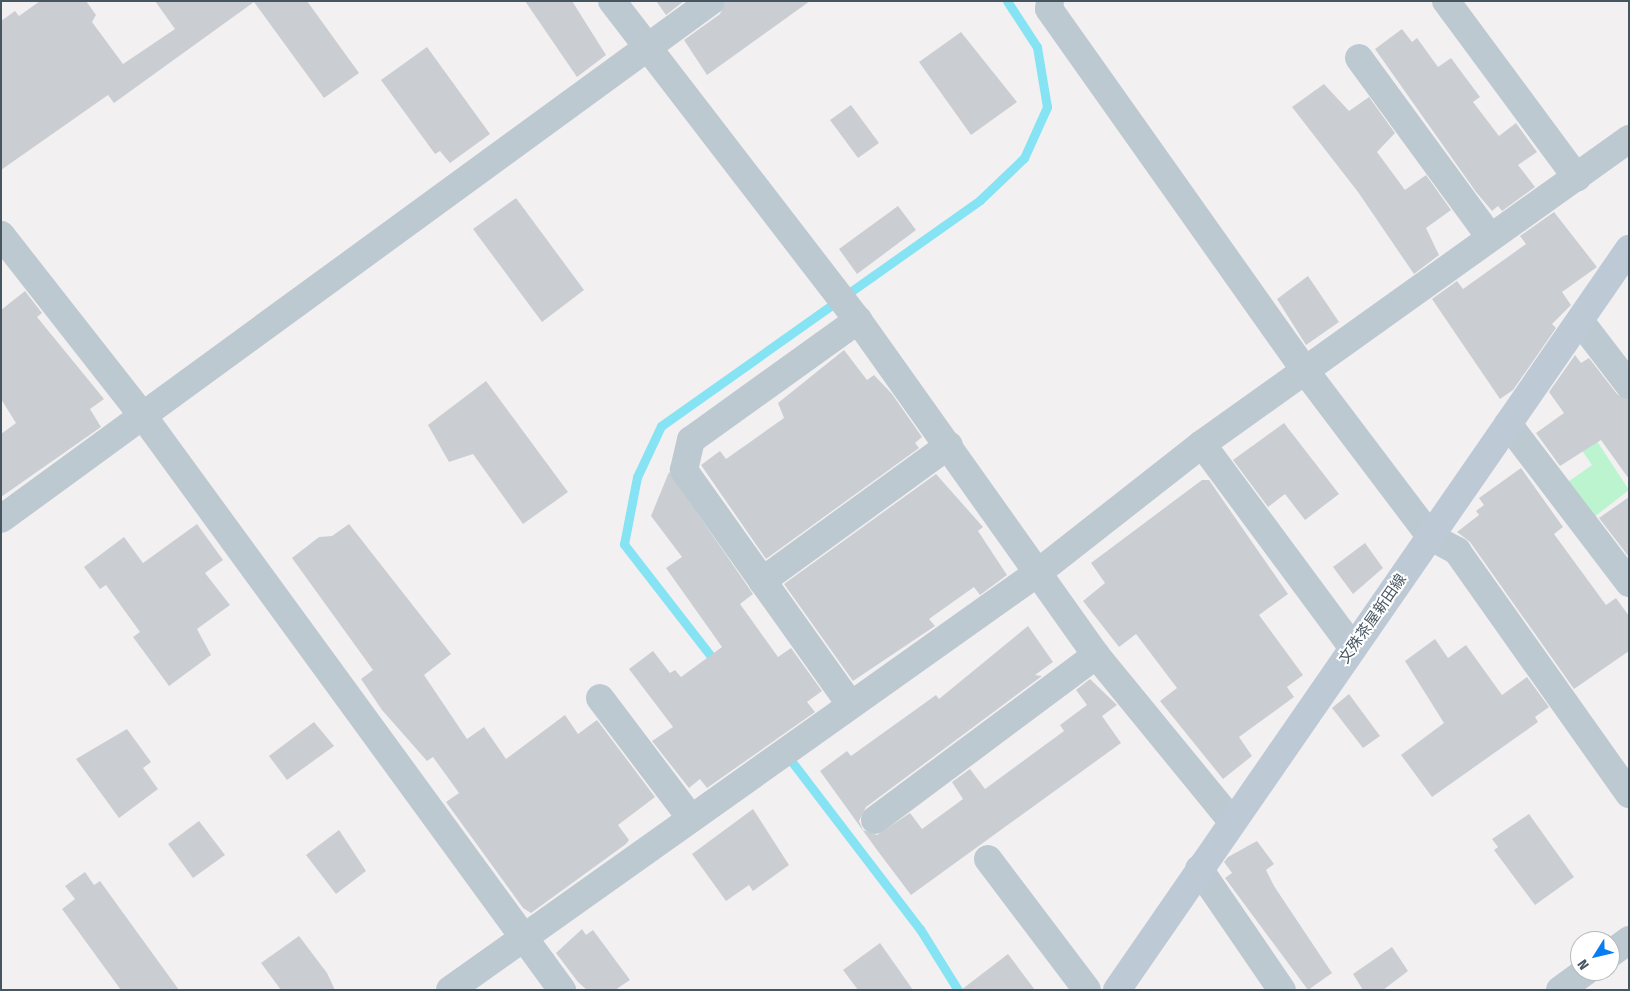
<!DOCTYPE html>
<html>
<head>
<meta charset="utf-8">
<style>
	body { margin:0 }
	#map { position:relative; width:1630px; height:991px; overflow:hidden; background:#f3f0f1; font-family:"Fira Sans Condensed","Noto Sans JP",sans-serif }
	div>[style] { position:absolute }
	.green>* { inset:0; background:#bcf4cf }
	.stream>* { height:9px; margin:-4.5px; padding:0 4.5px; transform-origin:4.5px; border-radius:4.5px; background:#85e3f4 }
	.building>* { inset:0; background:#caced3 }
	.street>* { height:28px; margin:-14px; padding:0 14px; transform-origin:14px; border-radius:14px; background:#bdc9d1 }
	.secondary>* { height:28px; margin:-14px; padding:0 14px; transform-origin:14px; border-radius:14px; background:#bdcad6 }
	span { translate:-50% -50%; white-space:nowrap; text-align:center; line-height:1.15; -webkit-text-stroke:4px #fff; paint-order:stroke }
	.street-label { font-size:15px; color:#475560 }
	.frame { position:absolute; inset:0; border:2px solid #475560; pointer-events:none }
	.north { position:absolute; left:1570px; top:931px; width:50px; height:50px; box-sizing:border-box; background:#fff; border:1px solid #b5bbbf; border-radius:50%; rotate:234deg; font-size:14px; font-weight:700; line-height:20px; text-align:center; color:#475560 }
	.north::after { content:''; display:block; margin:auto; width:18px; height:22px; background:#087cf5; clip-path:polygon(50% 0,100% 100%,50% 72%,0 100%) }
</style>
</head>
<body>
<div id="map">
	<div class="green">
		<i style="clip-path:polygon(1595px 438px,1629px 490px,1589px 521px,1562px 486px,1592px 465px,1581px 449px)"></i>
	</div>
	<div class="stream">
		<i style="left:717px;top:664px;width:152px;rotate:-127.8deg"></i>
		<i style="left:624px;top:544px;width:68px;rotate:-79deg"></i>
		<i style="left:637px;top:477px;width:56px;rotate:-64.8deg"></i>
		<i style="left:661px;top:426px;width:391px;rotate:-35.3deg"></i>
		<i style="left:980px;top:200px;width:61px;rotate:-43.7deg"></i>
		<i style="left:1024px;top:158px;width:56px;rotate:-65.7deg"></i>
		<i style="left:1047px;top:107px;width:61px;rotate:-99.5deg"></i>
		<i style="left:1037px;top:47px;width:55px;rotate:-123.1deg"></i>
		<i style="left:786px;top:754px;width:220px;rotate:52.6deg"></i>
		<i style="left:920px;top:929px;width:72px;rotate:58.1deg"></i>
	</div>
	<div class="building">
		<i style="clip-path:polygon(40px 1px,86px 1px,96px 15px,92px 22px,123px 64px,175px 29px,155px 1px,307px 1px,359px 73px,324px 98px,254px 2px,114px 103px,108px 95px,1px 170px,1px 21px,15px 11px,19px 16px)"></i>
		<i style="clip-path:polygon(525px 1px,572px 1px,606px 55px,577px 77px)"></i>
		<i style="clip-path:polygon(656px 1px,684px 1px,666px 15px)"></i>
		<i style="clip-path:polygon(726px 1px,810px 1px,707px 75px,684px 40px,720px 14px)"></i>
		<i style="clip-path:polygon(1402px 29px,1412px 42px,1417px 38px,1438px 67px,1451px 58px,1480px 97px,1473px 102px,1499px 136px,1516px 123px,1537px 152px,1518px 165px,1535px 187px,1502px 211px,1498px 206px,1492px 211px,1476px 192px,1375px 49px)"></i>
		<i style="clip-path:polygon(961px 32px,1017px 102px,971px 135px,919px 62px)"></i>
		<i style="clip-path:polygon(427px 47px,490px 134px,450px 163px,440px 151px,435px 154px,381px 80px)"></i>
		<i style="clip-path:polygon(1324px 84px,1349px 111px,1369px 97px,1395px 133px,1377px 152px,1405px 190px,1426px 175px,1451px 210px,1426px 228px,1439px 255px,1414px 274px,1358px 192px,1292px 107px)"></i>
		<i style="clip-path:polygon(851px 105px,879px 143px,858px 158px,830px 120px)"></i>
		<i style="clip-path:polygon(516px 198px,584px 290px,542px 322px,473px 229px)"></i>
		<i style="clip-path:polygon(898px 206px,916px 230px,857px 274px,839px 249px)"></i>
		<i style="clip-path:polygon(1554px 212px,1597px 267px,1562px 292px,1571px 305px,1552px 324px,1556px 328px,1513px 390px,1500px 399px,1432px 299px,1457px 281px,1463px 289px,1526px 244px,1520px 236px)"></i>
		<i style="clip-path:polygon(1308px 276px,1339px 322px,1306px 345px,1277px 299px)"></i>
		<i style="clip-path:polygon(25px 291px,42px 313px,37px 317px,104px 399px,90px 409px,101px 427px,1px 497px,1px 434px,16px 423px,1px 399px,1px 310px)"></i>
		<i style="clip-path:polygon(844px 350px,867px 380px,874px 375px,892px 394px,922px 437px,915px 443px,919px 448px,766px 559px,701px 465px,720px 451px,726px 459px,784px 418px,778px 403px)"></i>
		<i style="clip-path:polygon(1575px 355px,1581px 363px,1589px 358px,1617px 394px,1629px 400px,1629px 479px,1601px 440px,1560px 466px,1536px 433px,1564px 413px,1549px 392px)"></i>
		<i style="clip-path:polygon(486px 381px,568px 492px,523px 524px,473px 454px,449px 462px,428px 425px)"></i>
		<i style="clip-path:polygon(1284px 423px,1339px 494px,1305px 520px,1285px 494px,1268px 507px,1233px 460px)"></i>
		<i style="clip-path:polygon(1521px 468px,1563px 527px,1554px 534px,1606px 605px,1616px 598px,1629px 616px,1629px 651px,1574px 689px,1470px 542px,1457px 532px,1479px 515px,1476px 511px,1484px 505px,1479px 498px)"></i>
		<i style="clip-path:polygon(669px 472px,753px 594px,740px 604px,778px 657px,791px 648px,822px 691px,807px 702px,815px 712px,707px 788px,700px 779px,689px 788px,652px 741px,673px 727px,629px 669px,653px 651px,670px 673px,675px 670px,681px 677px,722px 647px,666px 568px,682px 557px,651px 516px)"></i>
		<i style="clip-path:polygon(936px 474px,983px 527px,978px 531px,1007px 575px,980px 595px,974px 587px,929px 619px,935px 626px,853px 681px,784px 584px)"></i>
		<i style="clip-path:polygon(1202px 480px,1209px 480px,1288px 594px,1259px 615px,1303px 675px,1287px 687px,1294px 697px,1239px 737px,1252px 756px,1223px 779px,1160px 701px,1177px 688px,1136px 634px,1119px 647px,1083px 601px,1105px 583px,1091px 563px)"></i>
		<i style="clip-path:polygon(1629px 497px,1629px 557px,1599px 518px)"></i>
		<i style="clip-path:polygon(197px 524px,223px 560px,205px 573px,230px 605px,197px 629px,211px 655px,169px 686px,133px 637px,140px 632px,106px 585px,100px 589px,84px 567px,124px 537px,143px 563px)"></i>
		<i style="clip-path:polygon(349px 524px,451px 654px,424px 675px,467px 739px,484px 727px,506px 759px,565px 715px,578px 734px,597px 720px,655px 797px,618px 825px,629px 840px,626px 844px,531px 913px,523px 908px,446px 802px,459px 793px,433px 757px,427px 761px,382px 710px,361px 679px,373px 670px,292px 558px,319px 537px,332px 536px)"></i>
		<i style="clip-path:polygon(1365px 543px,1383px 568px,1353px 594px,1333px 567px)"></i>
		<i style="clip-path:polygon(1028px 626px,1053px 662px,1035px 675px,1042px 676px,866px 807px,859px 821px,863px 830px,877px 835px,910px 813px,922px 829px,963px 799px,952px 782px,970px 769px,985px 789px,1064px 731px,1060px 725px,1087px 705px,1076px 690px,1090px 679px,1117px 705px,1102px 716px,1121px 743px,911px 895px,877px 850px,820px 771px,847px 751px,851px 756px,936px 695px,939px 699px)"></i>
		<i style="clip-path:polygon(1435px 639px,1448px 658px,1466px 645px,1502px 695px,1527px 677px,1549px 707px,1535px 717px,1538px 722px,1432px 797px,1401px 755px,1444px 723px,1405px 661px)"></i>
		<i style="clip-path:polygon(1349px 694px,1380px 736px,1363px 748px,1332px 708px)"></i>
		<i style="clip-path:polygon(314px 722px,334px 746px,287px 780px,269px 756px)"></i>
		<i style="clip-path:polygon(127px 729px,151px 762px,143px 768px,158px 789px,119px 818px,76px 759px)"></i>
		<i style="clip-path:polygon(753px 809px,789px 865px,753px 891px,749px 885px,726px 901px,692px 854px)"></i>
		<i style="clip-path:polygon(1529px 814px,1574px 877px,1535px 905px,1494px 850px,1498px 847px,1492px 839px)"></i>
		<i style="clip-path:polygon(199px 821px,225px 855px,193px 878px,168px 844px)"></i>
		<i style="clip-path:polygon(339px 830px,366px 871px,336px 894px,306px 855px)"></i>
		<i style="clip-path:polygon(1257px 841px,1274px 864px,1266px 870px,1274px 886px,1332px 973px,1308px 990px,1225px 878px,1232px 873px,1224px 862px,1228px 857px)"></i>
		<i style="clip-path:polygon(85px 872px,94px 885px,100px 881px,179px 990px,121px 990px,62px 909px,75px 899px,65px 886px)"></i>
		<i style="clip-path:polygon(582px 929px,586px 935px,593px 930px,630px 980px,615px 990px,587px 990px,578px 982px,556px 953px)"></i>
		<i style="clip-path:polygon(299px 936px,327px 973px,335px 990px,281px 990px,261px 963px)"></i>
		<i style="clip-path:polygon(880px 943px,913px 990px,858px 990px,843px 970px)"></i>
		<i style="clip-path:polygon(1392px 947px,1408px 971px,1383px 990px,1363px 990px,1353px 974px)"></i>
		<i style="clip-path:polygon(1008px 954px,1035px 990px,961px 990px)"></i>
	</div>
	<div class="street">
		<i style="left:612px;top:1px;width:403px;rotate:52.4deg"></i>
		<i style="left:858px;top:320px;width:411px;rotate:54.6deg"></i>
		<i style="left:1096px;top:655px;width:213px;rotate:50.7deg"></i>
		<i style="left:1050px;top:1px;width:8px;rotate:97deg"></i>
		<i style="left:1049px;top:9px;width:445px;rotate:54.7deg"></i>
		<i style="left:1306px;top:372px;width:207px;rotate:52.9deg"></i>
		<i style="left:1431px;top:537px;width:30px;rotate:28deg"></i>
		<i style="left:1457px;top:551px;width:298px;rotate:54.7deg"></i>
		<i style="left:1446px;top:1px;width:220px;rotate:53.5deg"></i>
		<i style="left:1359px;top:58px;width:222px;rotate:53.8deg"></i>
		<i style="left:1px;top:235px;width:230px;rotate:51.9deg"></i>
		<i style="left:143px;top:416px;width:711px;rotate:53.87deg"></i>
		<i style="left:1580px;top:321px;width:81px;rotate:52.6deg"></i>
		<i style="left:1508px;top:424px;width:200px;rotate:52.7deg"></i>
		<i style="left:1202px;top:444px;width:254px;rotate:53.5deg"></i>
		<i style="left:1px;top:519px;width:879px;rotate:-36.11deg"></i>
		<i style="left:762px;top:581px;width:231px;rotate:-36deg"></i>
		<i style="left:600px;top:698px;width:149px;rotate:52.9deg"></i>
		<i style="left:850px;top:704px;width:287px;rotate:-125.4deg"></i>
		<i style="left:684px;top:470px;width:31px;rotate:-77deg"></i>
		<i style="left:691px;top:440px;width:206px;rotate:-35.7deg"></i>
		<i style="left:875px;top:820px;width:276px;rotate:-36.7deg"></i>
		<i style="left:988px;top:859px;width:164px;rotate:52.9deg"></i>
		<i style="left:1199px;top:869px;width:147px;rotate:55.6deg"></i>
		<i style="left:1610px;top:954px;width:24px;rotate:-36deg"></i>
		<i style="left:450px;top:990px;width:724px;rotate:-35.38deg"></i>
		<i style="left:1040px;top:571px;width:206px;rotate:-38.1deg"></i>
		<i style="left:1202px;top:444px;width:525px;rotate:-35.54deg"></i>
		<i style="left:1560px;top:990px;width:32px;rotate:-36deg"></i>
	</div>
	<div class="secondary">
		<i style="left:1117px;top:990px;width:901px;rotate:-55.36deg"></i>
	</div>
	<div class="street-label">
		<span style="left:1373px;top:619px;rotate:-55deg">文殊茶屋新田線</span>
	</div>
	<div class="frame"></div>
	<div class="north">N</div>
</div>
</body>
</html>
